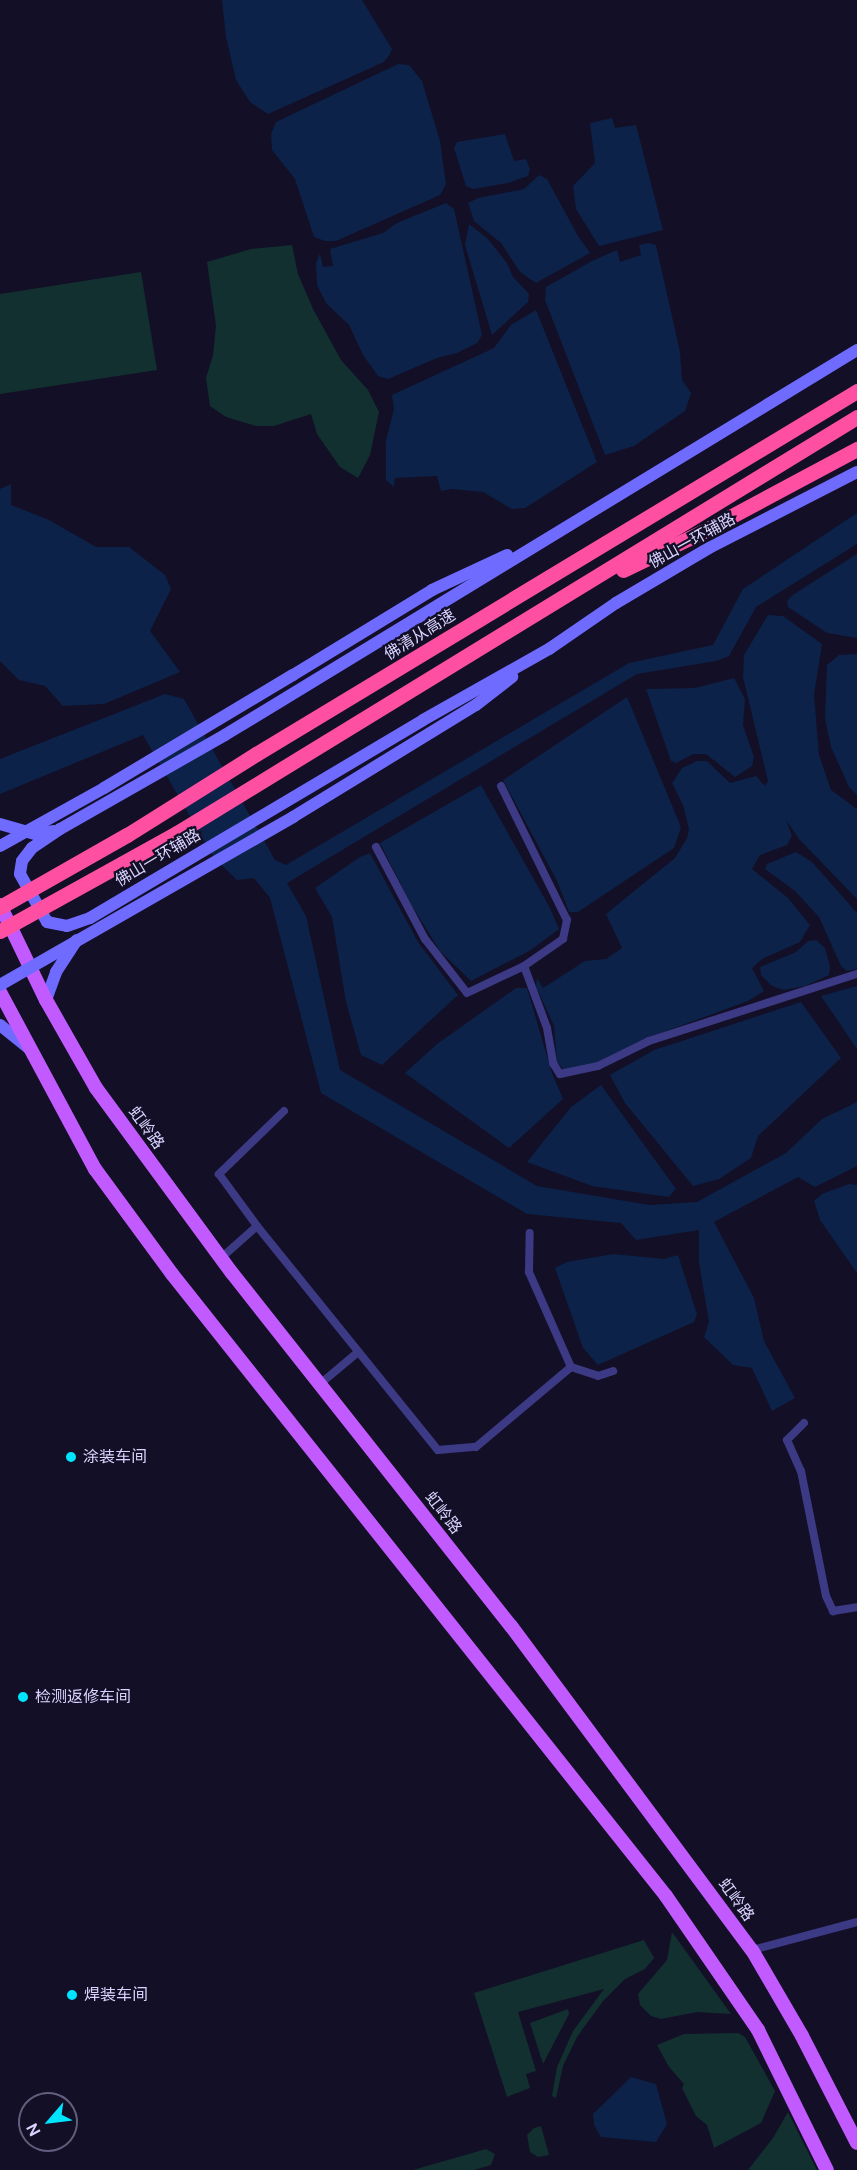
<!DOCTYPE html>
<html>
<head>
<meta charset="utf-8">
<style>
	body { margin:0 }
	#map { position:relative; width:857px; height:2170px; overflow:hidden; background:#130f26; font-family:"DM Sans","Noto Sans SC",sans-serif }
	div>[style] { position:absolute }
	.green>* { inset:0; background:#12302f }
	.water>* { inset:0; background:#0c2248 }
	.street>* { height:8px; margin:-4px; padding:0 4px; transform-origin:4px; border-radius:4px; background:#3d3a85 }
	.secondary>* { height:12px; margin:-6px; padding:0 6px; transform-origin:6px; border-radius:6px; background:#6f6bff }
	.primary>* { height:14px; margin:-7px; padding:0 7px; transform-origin:7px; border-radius:7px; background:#c25bff }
	.highway>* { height:15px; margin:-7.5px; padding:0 7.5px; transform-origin:7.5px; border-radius:7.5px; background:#ff4fa3 }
	.secondary-bridge>* { height:12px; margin:-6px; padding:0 6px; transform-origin:6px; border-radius:6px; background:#6f6bff }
	.highway-bridge>* { height:15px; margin:-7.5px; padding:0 7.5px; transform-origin:7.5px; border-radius:7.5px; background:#ff4fa3 }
	.dots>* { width:16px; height:16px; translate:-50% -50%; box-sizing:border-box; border:3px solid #130f26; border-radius:50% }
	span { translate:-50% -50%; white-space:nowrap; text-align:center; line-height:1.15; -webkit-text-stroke:4.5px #130f26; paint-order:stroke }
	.street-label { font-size:16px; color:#d9d4ff }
	.poi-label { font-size:16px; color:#d9d4ff }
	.left { translate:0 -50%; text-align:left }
	.north { position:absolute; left:18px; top:2092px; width:60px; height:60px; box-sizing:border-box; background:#130f26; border:2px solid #625e7d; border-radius:50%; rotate:242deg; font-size:16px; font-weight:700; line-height:24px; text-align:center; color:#d9d4ff }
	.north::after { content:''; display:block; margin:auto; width:21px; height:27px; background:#00e5ff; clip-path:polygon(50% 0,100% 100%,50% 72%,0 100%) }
</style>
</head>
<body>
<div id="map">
	<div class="green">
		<i style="clip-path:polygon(292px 245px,298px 274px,313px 309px,341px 360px,368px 390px,379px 412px,370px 455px,358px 478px,340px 467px,317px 434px,311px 414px,274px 426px,256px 426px,226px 417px,210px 406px,206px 378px,213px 355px,216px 326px,207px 262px,251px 249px)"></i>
		<i style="clip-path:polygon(141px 272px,157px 370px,0 394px,0 294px)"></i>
		<i style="clip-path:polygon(672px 1932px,731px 2014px,697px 2012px,661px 2019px,651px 2016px,640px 2005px,638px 1994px,667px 1960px)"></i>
		<i style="clip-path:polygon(644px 1940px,654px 1958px,645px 1969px,625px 1979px,603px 2001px,577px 2037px,563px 2066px,556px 2098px,552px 2096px,557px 2067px,573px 2031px,604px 1989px,518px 2012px,536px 2071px,526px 2074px,530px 2088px,507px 2097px,474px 1993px)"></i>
		<i style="clip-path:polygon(568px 2009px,569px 2014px,543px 2064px,530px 2023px)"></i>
		<i style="clip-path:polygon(738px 2033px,745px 2037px,775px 2091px,761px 2123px,714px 2148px,707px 2125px,696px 2116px,682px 2088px,684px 2084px,669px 2067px,657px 2045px,684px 2034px)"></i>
		<i style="clip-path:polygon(788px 2112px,817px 2170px,748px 2170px,773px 2138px)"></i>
		<i style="clip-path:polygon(541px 2126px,549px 2155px,538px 2157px,530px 2152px,527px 2135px,534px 2128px)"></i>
		<i style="clip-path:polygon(486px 2149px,495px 2154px,491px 2165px,474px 2170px,413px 2170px)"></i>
	</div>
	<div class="water">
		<i style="clip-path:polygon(222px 0,362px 0,392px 49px,390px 54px,384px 62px,268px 114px,250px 102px,236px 80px,226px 37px)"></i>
		<i style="clip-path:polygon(398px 64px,409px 65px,422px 81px,440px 141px,446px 184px,440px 195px,336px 241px,325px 241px,314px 237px,295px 179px,272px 150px,271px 134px,276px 122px)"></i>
		<i style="clip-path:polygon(612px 118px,615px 128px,636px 125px,663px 230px,599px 246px,576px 209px,573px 186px,595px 163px,590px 123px)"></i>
		<i style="clip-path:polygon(505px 134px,514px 161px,526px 159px,530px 169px,528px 176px,508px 183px,473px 189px,466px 186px,454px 148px,457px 142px)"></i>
		<i style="clip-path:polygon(539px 175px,547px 179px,578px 236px,590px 253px,536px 283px,520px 272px,501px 243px,474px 221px,468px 203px,478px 198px,524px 189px)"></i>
		<i style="clip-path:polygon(446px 203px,454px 209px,482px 335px,477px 343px,457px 353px,437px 358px,388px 379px,378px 376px,363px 355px,349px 325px,326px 303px,317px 285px,316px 263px,320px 253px,323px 267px,333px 266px,330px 249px,383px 233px,397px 223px)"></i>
		<i style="clip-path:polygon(469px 224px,487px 238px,507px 263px,513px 277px,529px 294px,528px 302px,492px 335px,465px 245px)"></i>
		<i style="clip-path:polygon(649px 243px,656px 245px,680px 352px,682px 380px,691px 393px,685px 411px,634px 446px,605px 455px,545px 300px,546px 287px,592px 261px,617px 250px,620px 262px,641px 255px,639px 245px)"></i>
		<i style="clip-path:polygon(536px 310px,597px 462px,525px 508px,512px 509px,483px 492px,452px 489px,441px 491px,437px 476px,395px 478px,394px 487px,386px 480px,386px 441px,394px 409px,392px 395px,494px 348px,511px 325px)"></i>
		<i style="clip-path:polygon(11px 484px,11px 505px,49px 520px,96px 547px,129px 547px,165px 575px,171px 589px,150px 631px,180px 672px,104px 704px,63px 706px,45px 686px,19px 680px,0 661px,0 489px)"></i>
		<i style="clip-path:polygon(857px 513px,857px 544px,756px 607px,729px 656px,716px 661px,637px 674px,287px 883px,306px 916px,340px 1070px,537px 1186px,649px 1205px,697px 1202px,786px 1153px,822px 1119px,857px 1102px,857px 1166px,815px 1187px,798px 1177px,714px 1222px,754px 1298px,764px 1341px,795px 1398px,772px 1411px,752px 1368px,733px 1365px,704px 1337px,709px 1322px,699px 1263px,699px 1230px,636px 1240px,621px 1223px,527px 1214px,321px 1093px,270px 898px,254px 878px,237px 880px,214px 858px,143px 735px,0 794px,0 759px,165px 694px,184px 699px,275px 860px,286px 865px,629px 663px,713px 645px,743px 589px)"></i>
		<i style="clip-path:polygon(857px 554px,857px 638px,827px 633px,788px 607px,787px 601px,794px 594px)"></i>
		<i style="clip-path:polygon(768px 615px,783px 616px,822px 644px,814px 695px,819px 755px,831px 790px,857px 809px,857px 899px,799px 839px,786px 820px,792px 836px,787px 845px,760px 855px,752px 869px,788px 898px,810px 925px,800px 942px,762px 959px,752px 968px,764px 991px,748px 1001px,642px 1040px,590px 1066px,564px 1070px,557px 1062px,554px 1026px,536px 986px,537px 978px,543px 988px,585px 961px,606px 959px,622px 948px,606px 914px,675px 858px,687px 838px,689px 829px,683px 805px,672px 783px,682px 768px,697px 761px,707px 761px,730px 783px,756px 776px,765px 786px,768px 781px,743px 677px,744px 655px)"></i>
		<i style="clip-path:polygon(857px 654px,857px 795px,849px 787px,831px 747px,825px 719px,827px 665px,839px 655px)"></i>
		<i style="clip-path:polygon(734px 678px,745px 699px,743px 725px,754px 757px,752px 766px,735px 777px,706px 754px,693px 754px,676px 763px,671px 761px,646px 689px,695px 688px)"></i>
		<i style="clip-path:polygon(627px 697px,681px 827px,674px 848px,578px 912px,569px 912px,557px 881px,503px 780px)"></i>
		<i style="clip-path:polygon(481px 785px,550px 908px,559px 929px,531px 950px,471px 981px,440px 951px,409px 901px,380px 843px)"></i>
		<i style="clip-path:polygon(796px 852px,812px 862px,857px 913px,857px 969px,847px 971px,841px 966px,819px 917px,795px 891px,765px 869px,767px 864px)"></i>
		<i style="clip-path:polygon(370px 853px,418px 942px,458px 995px,382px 1065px,361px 1055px,346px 1002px,332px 917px,315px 888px,360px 857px)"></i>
		<i style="clip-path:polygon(816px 940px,825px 948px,830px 966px,829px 975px,805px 986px,784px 990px,772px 986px,761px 975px,760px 967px,796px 952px,808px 941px)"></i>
		<i style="clip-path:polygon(857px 986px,857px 1049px,821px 996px)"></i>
		<i style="clip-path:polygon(516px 988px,527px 988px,552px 1073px,563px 1099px,509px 1148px,405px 1073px,437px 1044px)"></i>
		<i style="clip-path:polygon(801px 1002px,841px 1058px,758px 1136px,751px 1158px,719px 1179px,693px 1186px,625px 1103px,610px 1075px,654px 1050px)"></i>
		<i style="clip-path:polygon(601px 1085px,676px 1189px,669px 1197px,592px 1186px,527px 1162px,571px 1107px)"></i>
		<i style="clip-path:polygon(849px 1184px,857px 1185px,857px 1273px,820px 1220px,814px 1201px,822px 1194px)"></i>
		<i style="clip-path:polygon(613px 1254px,664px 1259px,678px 1255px,697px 1314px,694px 1322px,598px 1365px,583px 1348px,555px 1268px,567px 1262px)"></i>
		<i style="clip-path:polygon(631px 2077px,656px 2084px,667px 2124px,656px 2142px,601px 2137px,594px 2125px,593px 2114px)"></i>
	</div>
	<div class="street">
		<i style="left:501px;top:786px;width:149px;rotate:63.8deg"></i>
		<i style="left:567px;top:920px;width:19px;rotate:102deg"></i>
		<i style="left:563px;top:939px;width:47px;rotate:145.3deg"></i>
		<i style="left:524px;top:966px;width:66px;rotate:69.6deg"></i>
		<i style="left:547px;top:1028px;width:36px;rotate:80deg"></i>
		<i style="left:553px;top:1063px;width:13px;rotate:58deg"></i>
		<i style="left:560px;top:1074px;width:39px;rotate:-12deg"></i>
		<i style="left:598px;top:1066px;width:57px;rotate:-26.1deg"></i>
		<i style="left:649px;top:1041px;width:219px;rotate:-17.9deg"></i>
		<i style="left:376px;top:847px;width:104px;rotate:62deg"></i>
		<i style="left:425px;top:939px;width:68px;rotate:52.1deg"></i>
		<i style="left:467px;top:993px;width:63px;rotate:-25.3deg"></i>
		<i style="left:284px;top:1111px;width:91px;rotate:135.9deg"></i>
		<i style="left:219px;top:1174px;width:64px;rotate:53.8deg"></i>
		<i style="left:257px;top:1226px;width:288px;rotate:51.1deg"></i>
		<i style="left:438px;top:1450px;width:38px;rotate:-5deg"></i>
		<i style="left:476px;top:1447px;width:124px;rotate:-40.1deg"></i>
		<i style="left:571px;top:1367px;width:104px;rotate:-113.9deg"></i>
		<i style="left:529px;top:1272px;width:39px;rotate:-89deg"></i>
		<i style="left:221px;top:1258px;width:48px;rotate:-41.6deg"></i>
		<i style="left:571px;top:1367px;width:28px;rotate:18deg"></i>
		<i style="left:598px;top:1376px;width:16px;rotate:-18deg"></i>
		<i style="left:320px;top:1384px;width:48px;rotate:-40deg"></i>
		<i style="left:804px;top:1423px;width:24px;rotate:135deg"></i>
		<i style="left:787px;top:1440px;width:34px;rotate:66deg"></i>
		<i style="left:801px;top:1471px;width:127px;rotate:78.7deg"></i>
		<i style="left:826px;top:1596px;width:17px;rotate:65deg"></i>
		<i style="left:833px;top:1611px;width:24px;rotate:-9deg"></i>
		<i style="left:752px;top:1950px;width:109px;rotate:-14.9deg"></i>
	</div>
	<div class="secondary">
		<i style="left:857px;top:350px;width:740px;rotate:148.65deg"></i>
		<i style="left:225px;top:735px;width:190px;rotate:150.3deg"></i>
		<i style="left:60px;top:829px;width:34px;rotate:146deg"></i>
		<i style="left:32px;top:848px;width:16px;rotate:128deg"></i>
		<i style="left:22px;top:861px;width:13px;rotate:99deg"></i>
		<i style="left:20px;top:874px;width:55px;rotate:60.6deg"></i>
		<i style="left:47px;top:922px;width:20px;rotate:11deg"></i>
		<i style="left:67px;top:926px;width:24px;rotate:-19deg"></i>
		<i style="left:90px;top:918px;width:387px;rotate:-30.7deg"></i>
		<i style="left:423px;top:720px;width:145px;rotate:-29.4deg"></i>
		<i style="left:549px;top:649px;width:81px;rotate:-34.5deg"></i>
		<i style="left:616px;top:603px;width:108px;rotate:-30.6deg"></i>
		<i style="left:709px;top:548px;width:166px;rotate:-27.2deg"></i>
		<i style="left:293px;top:675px;width:163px;rotate:-31.4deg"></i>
		<i style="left:432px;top:590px;width:83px;rotate:-25deg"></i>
		<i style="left:293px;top:817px;width:215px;rotate:-31.5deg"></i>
		<i style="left:476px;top:705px;width:46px;rotate:-37.9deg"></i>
		<i style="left:0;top:824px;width:37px;rotate:16deg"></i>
		<i style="left:36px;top:834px;width:17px;rotate:-10deg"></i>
		<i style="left:46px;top:1000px;width:30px;rotate:-70deg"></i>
		<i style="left:56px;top:972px;width:38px;rotate:-57deg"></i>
		<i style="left:0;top:1025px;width:36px;rotate:39deg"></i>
	</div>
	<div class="primary">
		<i style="left:0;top:905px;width:106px;rotate:64.2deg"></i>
		<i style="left:46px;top:1000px;width:101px;rotate:60.4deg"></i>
		<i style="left:96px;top:1088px;width:230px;rotate:53.7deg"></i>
		<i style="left:232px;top:1273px;width:450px;rotate:51.7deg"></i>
		<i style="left:511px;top:1626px;width:404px;rotate:53.4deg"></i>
		<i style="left:752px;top:1950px;width:99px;rotate:59.8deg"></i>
		<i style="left:802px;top:2036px;width:120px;rotate:62.8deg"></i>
		<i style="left:0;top:992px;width:201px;rotate:61.8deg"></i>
		<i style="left:95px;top:1169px;width:130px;rotate:53.7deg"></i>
		<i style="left:172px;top:1274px;width:794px;rotate:51.54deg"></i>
		<i style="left:666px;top:1896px;width:163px;rotate:55.5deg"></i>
		<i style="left:758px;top:2030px;width:156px;rotate:63.8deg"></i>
	</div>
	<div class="highway">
		<i style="left:623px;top:570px;width:88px;rotate:-25.7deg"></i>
		<i style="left:702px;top:532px;width:176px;rotate:-28.2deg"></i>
		<i style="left:256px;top:754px;width:702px;rotate:-31.13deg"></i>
		<i style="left:177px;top:833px;width:797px;rotate:-31.46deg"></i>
	</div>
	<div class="secondary-bridge">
		<i style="left:0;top:846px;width:119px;rotate:-29.1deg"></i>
		<i style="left:104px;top:788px;width:220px;rotate:-30.9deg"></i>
		<i style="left:0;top:985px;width:338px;rotate:-29.8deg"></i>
	</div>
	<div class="highway-bridge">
		<i style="left:0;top:907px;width:146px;rotate:-29.6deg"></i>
		<i style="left:127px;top:835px;width:152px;rotate:-32.1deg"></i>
		<i style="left:0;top:931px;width:202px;rotate:-29deg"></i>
	</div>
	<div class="dots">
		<i style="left:71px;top:1457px;background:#00e5ff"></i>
		<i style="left:23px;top:1697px;background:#00e5ff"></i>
		<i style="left:72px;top:1995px;background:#00e5ff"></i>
	</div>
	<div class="street-label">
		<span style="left:692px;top:541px;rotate:-29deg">佛山一环辅路</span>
		<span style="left:420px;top:635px;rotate:-32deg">佛清从高速</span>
		<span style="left:158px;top:858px;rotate:-31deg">佛山一环辅路</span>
		<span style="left:146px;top:1128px;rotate:54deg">虹岭路</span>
		<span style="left:443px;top:1513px;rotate:52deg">虹岭路</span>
		<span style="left:736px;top:1900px;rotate:54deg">虹岭路</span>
	</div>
	<div class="poi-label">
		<span class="left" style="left:83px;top:1457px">涂装车间</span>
		<span class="left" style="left:35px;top:1697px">检测返修车间</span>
		<span class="left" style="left:84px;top:1995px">焊装车间</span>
	</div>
	<div class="north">N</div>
</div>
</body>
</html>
